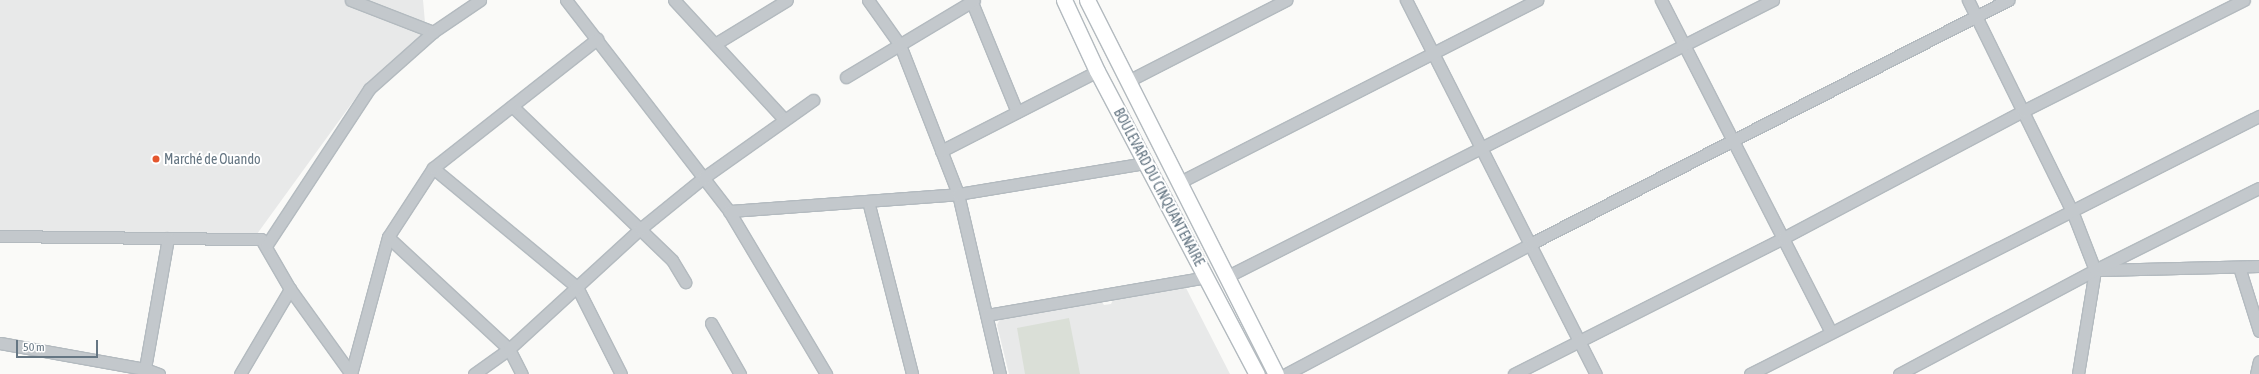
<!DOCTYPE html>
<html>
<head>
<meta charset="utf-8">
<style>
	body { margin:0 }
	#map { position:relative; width:2259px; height:374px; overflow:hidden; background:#fafaf8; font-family:"Asap Condensed",sans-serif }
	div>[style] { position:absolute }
	.built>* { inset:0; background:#e8e9e9 }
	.green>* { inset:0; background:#dadfd7 }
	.roads { filter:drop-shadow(1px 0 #b3babf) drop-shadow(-1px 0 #b3babf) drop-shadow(0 1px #b3babf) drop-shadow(0 -1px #b3babf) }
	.minor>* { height:11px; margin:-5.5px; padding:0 5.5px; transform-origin:5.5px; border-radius:5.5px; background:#c3c8cc }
	.secondary>* { height:15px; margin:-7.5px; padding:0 7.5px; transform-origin:7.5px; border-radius:7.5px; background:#fff }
	.dots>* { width:11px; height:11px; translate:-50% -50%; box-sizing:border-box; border:2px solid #fff; border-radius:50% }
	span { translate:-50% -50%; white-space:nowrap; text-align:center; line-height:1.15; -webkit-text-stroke:4px #fff; paint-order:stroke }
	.poi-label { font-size:14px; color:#657683 }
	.left { translate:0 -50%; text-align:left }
	.street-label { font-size:14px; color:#657683 }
	.scale { position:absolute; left:16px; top:340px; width:82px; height:18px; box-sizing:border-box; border:2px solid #657683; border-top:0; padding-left:5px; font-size:12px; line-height:14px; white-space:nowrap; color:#657683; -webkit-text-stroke:3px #fff; paint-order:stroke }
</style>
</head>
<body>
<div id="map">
	<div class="built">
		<i style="clip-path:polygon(0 0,423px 0,426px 34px,365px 85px,257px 234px,0 233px)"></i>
		<i style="clip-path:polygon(1185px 286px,1230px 374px,1009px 374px,997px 325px,1000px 319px,1101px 301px,1104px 305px,1111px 304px,1113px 300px)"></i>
	</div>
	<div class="green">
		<i style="clip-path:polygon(1069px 318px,1080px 374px,1025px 374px,1017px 328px)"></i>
	</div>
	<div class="roads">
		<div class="minor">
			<i style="left:351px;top:0;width:88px;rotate:21.3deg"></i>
			<i style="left:566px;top:0;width:267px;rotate:52.3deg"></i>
			<i style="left:729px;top:211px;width:190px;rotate:59.2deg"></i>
			<i style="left:674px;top:0;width:162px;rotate:47.3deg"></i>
			<i style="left:868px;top:0;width:55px;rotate:54.6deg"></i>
			<i style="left:900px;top:45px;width:160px;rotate:68.7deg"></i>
			<i style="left:958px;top:194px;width:185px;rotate:76.9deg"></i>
			<i style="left:971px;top:0;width:121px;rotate:67.7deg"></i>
			<i style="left:1406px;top:0;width:419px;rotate:63.1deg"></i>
			<i style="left:1661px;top:0;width:373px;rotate:62.9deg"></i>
			<i style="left:1968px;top:0;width:235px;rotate:63.8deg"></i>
			<i style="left:2072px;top:211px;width:63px;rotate:68.7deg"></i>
			<i style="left:2095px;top:270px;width:105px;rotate:99.3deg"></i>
			<i style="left:715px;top:44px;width:84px;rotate:-31.4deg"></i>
			<i style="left:846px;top:77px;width:149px;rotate:-31deg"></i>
			<i style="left:1128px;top:81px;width:178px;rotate:-27.1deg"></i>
			<i style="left:512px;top:106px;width:222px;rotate:43.9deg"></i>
			<i style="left:672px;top:260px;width:26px;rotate:59deg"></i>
			<i style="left:941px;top:151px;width:175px;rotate:-27.1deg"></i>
			<i style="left:433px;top:168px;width:187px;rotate:39.6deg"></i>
			<i style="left:577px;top:287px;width:97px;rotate:63.2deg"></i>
			<i style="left:1180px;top:182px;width:401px;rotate:-27deg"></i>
			<i style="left:868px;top:201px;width:179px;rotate:75.7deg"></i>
			<i style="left:729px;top:211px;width:230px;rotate:-4.2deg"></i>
			<i style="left:958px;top:194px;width:191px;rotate:-9.4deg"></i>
			<i style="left:0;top:236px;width:261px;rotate:0.7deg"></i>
			<i style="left:261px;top:239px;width:58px;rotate:59.9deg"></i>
			<i style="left:290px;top:289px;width:105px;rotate:54.3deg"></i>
			<i style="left:388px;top:237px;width:165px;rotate:42.8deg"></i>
			<i style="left:509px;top:349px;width:28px;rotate:63deg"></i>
			<i style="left:266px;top:246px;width:188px;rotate:-56.7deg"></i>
			<i style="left:369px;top:89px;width:86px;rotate:-41.7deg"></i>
			<i style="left:433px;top:32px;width:57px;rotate:-34.2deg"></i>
			<i style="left:2239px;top:267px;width:67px;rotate:72.6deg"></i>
			<i style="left:2100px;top:270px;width:159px;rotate:-1.4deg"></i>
			<i style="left:1228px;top:276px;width:611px;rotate:-26.86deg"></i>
			<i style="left:987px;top:315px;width:223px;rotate:-9.8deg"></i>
			<i style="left:711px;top:323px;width:59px;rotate:60.4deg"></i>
			<i style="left:0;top:343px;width:147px;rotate:10.2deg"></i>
			<i style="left:145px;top:369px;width:15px;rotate:20deg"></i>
			<i style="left:144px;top:374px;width:138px;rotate:-80deg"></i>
			<i style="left:240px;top:374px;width:99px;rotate:-59.5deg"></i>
			<i style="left:351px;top:374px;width:142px;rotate:-74.9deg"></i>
			<i style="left:388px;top:237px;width:82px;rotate:-56.9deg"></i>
			<i style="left:433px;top:168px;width:209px;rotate:-38.2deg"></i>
			<i style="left:474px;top:374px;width:43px;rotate:-35.5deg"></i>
			<i style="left:509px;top:349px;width:178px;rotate:-42.5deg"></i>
			<i style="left:640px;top:229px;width:81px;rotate:-39deg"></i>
			<i style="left:703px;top:178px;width:135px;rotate:-35.3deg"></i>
			<i style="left:1286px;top:374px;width:276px;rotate:-28deg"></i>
			<i style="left:1530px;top:244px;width:537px;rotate:-27.04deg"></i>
			<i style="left:1514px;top:374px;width:301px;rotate:-26.8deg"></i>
			<i style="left:1783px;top:238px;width:272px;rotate:-27.9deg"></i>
			<i style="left:2023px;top:111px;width:247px;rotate:-26.7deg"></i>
			<i style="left:1750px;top:374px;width:571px;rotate:-26.88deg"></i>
			<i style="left:1899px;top:374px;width:222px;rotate:-28deg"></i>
			<i style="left:2095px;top:270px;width:183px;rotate:-26.6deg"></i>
			<i style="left:2256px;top:374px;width:13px;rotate:-77deg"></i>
		</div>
		<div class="secondary">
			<i style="left:1064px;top:0;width:78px;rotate:65.1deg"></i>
			<i style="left:1097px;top:71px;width:343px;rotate:62.2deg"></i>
			<i style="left:1087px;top:0;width:419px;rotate:63.2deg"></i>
		</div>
	</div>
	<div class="dots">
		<i style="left:156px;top:159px;background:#e4572e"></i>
	</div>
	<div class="poi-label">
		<span class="left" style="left:164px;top:159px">Marché de Ouando</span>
	</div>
	<div class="street-label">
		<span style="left:1159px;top:187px;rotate:62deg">BOULEVARD DU CINQUANTENAIRE</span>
	</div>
	<div class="scale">50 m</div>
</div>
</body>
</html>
